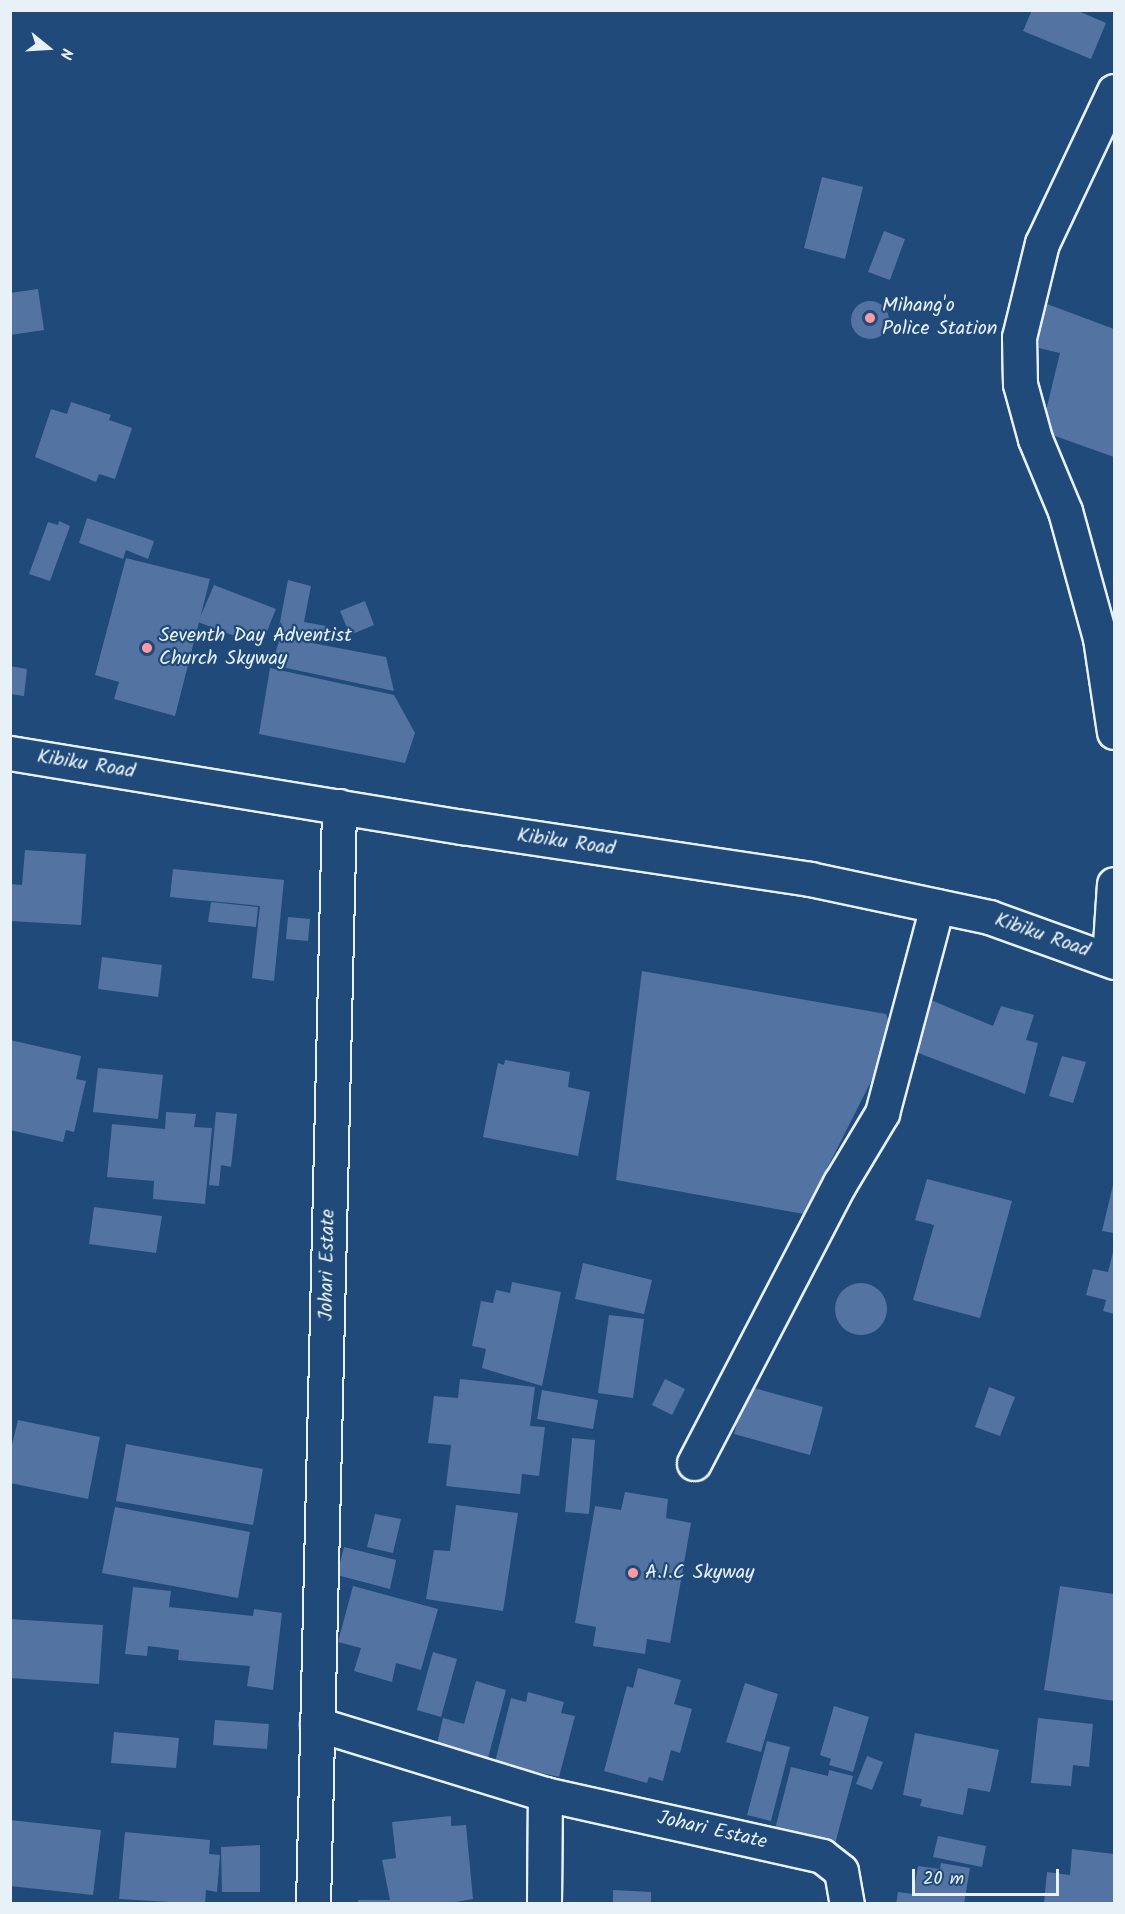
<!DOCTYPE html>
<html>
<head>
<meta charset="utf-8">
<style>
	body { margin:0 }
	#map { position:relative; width:1125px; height:1914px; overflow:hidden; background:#1f4a7a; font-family:Kalam,sans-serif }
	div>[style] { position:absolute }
	.building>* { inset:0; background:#5373a3 }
	.round { border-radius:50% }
	.roads { filter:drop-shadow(2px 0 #e8f1f8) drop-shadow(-2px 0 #e8f1f8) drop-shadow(0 2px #e8f1f8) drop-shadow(0 -2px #e8f1f8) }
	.minor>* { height:33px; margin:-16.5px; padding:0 16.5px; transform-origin:16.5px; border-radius:16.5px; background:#1f4a7a }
	.dots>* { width:16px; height:16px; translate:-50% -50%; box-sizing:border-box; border:3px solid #1f4a7a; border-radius:50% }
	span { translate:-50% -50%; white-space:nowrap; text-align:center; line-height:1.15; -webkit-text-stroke:4.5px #1f4a7a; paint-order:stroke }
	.poi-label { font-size:20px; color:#e8f1f8 }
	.left { translate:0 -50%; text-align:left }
	.street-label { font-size:20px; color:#e8f1f8 }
	.frame { position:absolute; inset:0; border:12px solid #e8f1f8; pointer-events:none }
	.north { position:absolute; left:18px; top:18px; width:60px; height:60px; -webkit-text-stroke:4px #1f4a7a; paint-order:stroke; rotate:108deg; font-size:16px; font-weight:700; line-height:24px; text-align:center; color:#e8f1f8 }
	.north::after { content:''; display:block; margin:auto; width:21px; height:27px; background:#e8f1f8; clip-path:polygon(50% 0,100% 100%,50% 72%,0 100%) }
	.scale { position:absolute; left:912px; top:1869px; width:147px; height:27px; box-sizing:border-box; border:3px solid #e8f1f8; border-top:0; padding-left:8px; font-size:18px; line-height:21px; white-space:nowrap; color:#e8f1f8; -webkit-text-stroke:4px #1f4a7a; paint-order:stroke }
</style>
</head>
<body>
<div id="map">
	<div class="building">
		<i style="clip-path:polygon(1032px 10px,1076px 10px,1106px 23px,1091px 59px,1023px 31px)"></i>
		<i style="clip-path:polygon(822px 177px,863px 187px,845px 259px,804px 248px)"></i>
		<i style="clip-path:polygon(884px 231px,905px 239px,890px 280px,868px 272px)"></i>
		<i style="clip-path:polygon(38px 289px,44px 330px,10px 335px,10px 293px)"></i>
		<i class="round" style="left:851px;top:301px;width:38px;height:38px"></i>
		<i style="clip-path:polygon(1047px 304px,1114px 329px,1114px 457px,1041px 431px,1060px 353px,1030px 346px)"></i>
		<i style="clip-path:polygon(71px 402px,111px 415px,109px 420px,132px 428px,115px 479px,99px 474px,96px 482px,35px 457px,51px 409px,67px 414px)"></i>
		<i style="clip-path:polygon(87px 518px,154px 541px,148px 559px,126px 550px,123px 559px,79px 543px)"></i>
		<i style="clip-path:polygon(59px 521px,70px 526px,50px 581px,29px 574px,48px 522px,58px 525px)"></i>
		<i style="clip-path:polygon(126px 558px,210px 579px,175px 716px,114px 699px,119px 682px,95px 675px)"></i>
		<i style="clip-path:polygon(288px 580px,311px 586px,304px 622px,326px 626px,322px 642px,278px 632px)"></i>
		<i style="clip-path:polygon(214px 585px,276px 609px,261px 646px,198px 622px)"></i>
		<i style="clip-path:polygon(365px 601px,374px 625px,350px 635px,340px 611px)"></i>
		<i style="clip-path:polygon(280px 637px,386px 657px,394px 691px,272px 665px)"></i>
		<i style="clip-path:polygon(10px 666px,27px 669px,24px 696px,10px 694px)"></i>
		<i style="clip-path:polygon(270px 668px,394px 695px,415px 733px,405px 763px,259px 734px)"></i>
		<i style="clip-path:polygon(25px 850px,86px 854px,81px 925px,10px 921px,10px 884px,22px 885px)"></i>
		<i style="clip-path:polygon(173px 869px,284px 880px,274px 981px,252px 978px,260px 906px,170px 897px)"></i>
		<i style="clip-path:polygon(211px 902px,258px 907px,256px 927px,208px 922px)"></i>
		<i style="clip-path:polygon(288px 917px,310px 919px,308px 941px,286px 939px)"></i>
		<i style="clip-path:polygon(102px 957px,162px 965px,158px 997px,98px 989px)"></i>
		<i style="clip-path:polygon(642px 971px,886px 1014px,894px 1036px,804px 1214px,616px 1180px)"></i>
		<i style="clip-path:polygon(926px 998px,993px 1026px,1001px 1006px,1034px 1015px,1026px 1040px,1038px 1043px,1025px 1094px,908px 1049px)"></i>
		<i style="clip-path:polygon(10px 1040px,81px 1056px,76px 1079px,86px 1081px,74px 1132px,66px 1130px,63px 1142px,10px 1130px)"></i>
		<i style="clip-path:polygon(1062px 1056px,1086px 1062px,1073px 1103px,1049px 1096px)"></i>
		<i style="clip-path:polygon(505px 1060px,570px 1072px,568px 1087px,590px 1092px,578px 1156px,483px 1137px,498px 1063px,504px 1065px)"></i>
		<i style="clip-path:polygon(98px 1068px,163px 1075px,158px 1119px,93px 1112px)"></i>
		<i style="clip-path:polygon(166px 1112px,196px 1114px,194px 1127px,212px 1128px,205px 1204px,153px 1199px,154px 1181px,107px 1177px,112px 1124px,165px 1129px)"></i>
		<i style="clip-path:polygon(216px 1112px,237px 1114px,231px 1167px,221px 1165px,219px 1186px,209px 1185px)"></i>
		<i style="clip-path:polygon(927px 1179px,1012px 1201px,980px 1318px,913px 1300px,934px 1225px,915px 1220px)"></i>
		<i style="clip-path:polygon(1114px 1181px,1114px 1233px,1102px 1231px)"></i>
		<i style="clip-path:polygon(94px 1207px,162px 1216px,156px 1253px,89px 1244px)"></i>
		<i style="clip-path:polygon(1114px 1248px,1114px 1314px,1103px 1311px,1106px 1300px,1086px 1295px,1093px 1269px,1108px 1272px)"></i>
		<i style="clip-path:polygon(583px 1263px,652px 1280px,644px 1314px,575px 1299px)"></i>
		<i style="clip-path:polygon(512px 1282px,561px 1292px,542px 1386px,482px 1368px,486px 1349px,472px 1346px,481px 1301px,493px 1303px,496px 1290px,510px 1293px)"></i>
		<i class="round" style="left:835px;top:1283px;width:52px;height:52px"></i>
		<i style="clip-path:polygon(609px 1315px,644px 1319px,633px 1398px,598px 1393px)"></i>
		<i style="clip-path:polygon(460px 1379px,535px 1387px,530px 1426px,545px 1427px,539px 1476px,522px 1474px,520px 1494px,446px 1486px,451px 1445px,428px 1443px,434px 1396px,458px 1398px)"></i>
		<i style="clip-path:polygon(665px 1379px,685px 1389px,672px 1415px,652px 1405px)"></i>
		<i style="clip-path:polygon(747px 1386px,823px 1407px,810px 1455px,734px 1434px)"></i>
		<i style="clip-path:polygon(989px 1387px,1015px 1397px,1000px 1436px,975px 1427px)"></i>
		<i style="clip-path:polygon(542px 1390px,598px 1400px,593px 1429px,537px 1419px)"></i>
		<i style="clip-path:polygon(18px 1420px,100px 1437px,88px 1499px,10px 1483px,10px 1453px)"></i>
		<i style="clip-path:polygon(572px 1438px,595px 1440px,589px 1514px,565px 1512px)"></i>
		<i style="clip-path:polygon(126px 1444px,263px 1469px,253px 1525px,116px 1501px)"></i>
		<i style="clip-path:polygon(625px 1492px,668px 1499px,666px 1518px,691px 1523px,670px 1643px,647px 1639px,645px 1654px,593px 1646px,596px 1627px,575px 1623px,595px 1506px,621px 1510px)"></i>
		<i style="clip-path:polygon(456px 1505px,518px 1513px,503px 1611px,426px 1599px,434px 1550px,450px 1551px)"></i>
		<i style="clip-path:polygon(115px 1507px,250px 1532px,238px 1598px,102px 1573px)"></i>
		<i style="clip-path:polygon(375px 1514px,401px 1519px,393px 1553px,367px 1547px)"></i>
		<i style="clip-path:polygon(344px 1547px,396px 1560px,390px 1589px,337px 1575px)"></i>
		<i style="clip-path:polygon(353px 1586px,438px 1609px,421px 1670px,396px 1663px,392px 1682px,354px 1671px,361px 1648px,338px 1642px)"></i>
		<i style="clip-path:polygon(1060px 1586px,1114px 1594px,1114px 1701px,1044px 1690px)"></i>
		<i style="clip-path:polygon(133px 1587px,171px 1591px,169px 1607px,253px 1616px,254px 1609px,282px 1613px,273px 1690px,247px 1686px,250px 1666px,178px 1660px,179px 1650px,148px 1646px,147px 1656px,125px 1654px)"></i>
		<i style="clip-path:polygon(10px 1619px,103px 1625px,99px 1684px,10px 1678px)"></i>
		<i style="clip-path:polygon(433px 1652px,457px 1659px,441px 1717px,417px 1710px)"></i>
		<i style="clip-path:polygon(638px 1668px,681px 1680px,674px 1704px,692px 1709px,680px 1753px,671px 1750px,663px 1781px,649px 1777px,647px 1783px,604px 1771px,627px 1686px,633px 1688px)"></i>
		<i style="clip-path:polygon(476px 1681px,506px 1690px,488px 1758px,437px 1744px,443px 1718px,464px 1724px)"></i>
		<i style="clip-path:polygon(745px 1683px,778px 1694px,761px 1752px,726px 1742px)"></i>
		<i style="clip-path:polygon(528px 1692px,564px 1702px,561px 1713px,575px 1716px,559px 1777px,495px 1762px,511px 1698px,526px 1702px)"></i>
		<i style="clip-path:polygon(834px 1706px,869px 1717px,853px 1772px,829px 1765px,831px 1759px,820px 1755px)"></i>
		<i style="clip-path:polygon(1038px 1718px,1093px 1724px,1089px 1767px,1073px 1765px,1071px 1786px,1031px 1783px)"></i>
		<i style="clip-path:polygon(215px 1720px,269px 1724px,267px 1749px,213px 1745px)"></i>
		<i style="clip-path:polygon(114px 1732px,179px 1738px,176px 1768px,111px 1763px)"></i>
		<i style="clip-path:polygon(915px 1733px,999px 1750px,990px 1792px,968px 1788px,963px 1815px,920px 1806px,922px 1799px,903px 1795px)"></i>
		<i style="clip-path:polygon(767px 1741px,790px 1747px,771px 1821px,747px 1815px)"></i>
		<i style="clip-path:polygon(867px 1756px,883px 1762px,872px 1790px,856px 1784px)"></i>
		<i style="clip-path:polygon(791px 1767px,828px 1776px,829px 1770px,853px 1776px,835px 1844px,775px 1829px)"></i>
		<i style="clip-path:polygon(451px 1816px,451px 1826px,466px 1825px,473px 1899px,444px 1904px,358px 1904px,358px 1900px,390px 1900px,382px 1860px,396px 1858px,392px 1822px)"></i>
		<i style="clip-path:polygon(10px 1820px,101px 1830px,93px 1895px,10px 1886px)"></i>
		<i style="clip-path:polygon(125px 1832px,210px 1840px,209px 1854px,220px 1855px,217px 1892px,206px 1890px,205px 1904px,119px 1899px)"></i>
		<i style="clip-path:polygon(938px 1836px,986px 1846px,982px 1867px,933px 1857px)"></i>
		<i style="clip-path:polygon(260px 1845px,260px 1892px,222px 1892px,221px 1847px)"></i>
		<i style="clip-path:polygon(1072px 1849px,1114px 1854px,1114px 1904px,1044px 1903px,1047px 1872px,1070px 1875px)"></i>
		<i style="clip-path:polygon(941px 1863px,970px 1868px,964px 1904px,896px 1904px,898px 1892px,913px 1894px,918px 1866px,940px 1869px)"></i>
		<i style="clip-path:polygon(613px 1890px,651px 1892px,651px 1904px,613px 1904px)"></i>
	</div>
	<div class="roads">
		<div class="minor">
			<i style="left:1114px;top:91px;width:168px;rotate:115.3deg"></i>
			<i style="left:1042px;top:243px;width:97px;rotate:103.7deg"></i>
			<i style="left:1019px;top:337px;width:47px;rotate:88.8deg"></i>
			<i style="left:1020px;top:384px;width:57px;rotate:74.7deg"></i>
			<i style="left:1035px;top:439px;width:78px;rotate:67.4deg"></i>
			<i style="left:1065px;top:511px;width:132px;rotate:74.6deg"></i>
			<i style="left:1100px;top:638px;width:95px;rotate:81.5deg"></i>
			<i style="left:10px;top:753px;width:459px;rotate:9.3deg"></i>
			<i style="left:463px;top:827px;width:351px;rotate:8.5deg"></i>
			<i style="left:810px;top:879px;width:183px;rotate:12deg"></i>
			<i style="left:989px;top:917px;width:133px;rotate:19.8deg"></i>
			<i style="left:1109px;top:959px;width:75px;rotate:-86.2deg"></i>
			<i style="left:694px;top:1463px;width:316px;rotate:-62.5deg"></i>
			<i style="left:840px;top:1183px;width:82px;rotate:-59deg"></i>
			<i style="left:882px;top:1113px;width:214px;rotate:-75.1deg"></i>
			<i style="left:317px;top:1724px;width:239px;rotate:17.1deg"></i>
			<i style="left:545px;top:1794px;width:284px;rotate:12.6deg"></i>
			<i style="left:822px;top:1856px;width:24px;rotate:38deg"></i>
			<i style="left:841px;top:1871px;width:34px;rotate:80deg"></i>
			<i style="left:313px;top:1904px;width:1098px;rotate:-88.64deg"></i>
			<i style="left:544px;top:1904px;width:110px;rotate:-89.5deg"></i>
		</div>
	</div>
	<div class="dots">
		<i style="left:870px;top:318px;background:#ff9aa2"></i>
		<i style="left:147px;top:648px;background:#ff9aa2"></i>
		<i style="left:633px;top:1573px;background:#ff9aa2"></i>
	</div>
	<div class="poi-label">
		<span class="left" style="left:882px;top:318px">Mihang'o<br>Police Station</span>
		<span class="left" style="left:159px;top:648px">Seventh Day Adventist<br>Church Skyway</span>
		<span class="left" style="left:645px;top:1573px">A.I.C Skyway</span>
	</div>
	<div class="street-label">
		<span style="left:86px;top:765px;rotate:9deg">Kibiku Road</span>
		<span style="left:566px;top:843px;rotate:8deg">Kibiku Road</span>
		<span style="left:1042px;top:936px;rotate:19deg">Kibiku Road</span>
		<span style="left:328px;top:1265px;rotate:-89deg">Johari Estate</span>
		<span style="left:712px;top:1831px;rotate:13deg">Johari Estate</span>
	</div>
	<div class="frame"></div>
	<div class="north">N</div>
	<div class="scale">20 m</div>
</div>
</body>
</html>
